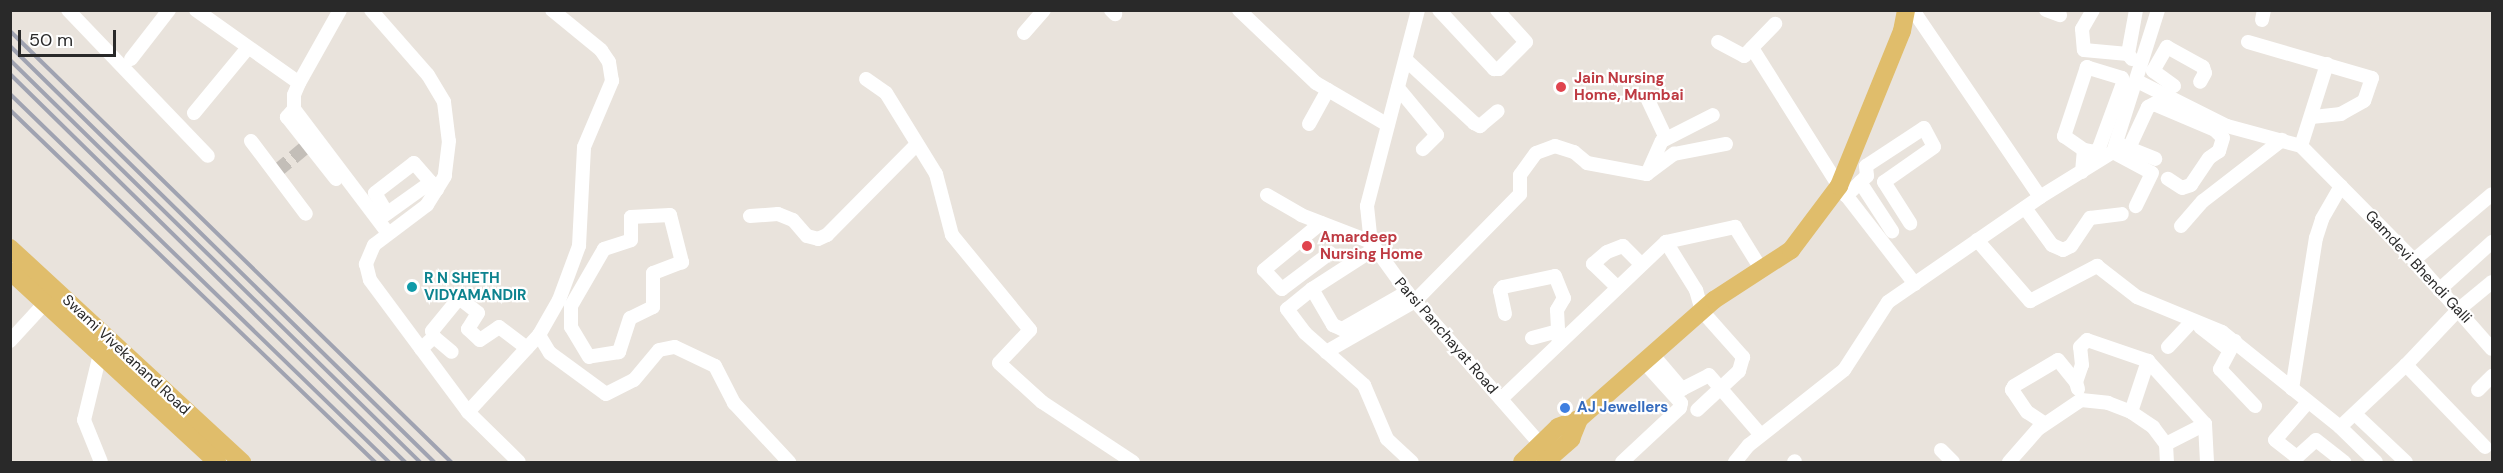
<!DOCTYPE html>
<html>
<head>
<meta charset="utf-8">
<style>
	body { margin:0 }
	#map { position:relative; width:2503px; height:473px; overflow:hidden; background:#e9e3dc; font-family:"DM Sans",sans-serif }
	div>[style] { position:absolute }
	.minor-tunnel>* { height:14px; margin-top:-7px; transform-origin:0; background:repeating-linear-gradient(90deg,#c3beb8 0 14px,transparent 0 21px) }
	.minor>* { height:14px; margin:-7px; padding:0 7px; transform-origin:7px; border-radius:7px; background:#fff }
	.major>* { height:18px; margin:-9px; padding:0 9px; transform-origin:9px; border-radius:9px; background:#e0bd6b }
	.rail>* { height:4px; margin:-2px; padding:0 2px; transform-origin:2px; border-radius:2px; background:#a0a3b1 }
	.dots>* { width:16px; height:16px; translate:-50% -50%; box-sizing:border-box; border:3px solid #fff; border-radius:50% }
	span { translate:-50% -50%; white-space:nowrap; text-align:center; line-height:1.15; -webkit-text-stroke:4.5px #fff; paint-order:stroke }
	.health-label { font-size:15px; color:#be3a42; font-weight:700 }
	.left { translate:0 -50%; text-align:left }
	.street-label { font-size:15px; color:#292929 }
	.culture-label { font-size:15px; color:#0d838f; font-weight:700 }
	.shop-label { font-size:15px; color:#366cbe; font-weight:700 }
	.frame { position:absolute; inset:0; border:12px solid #292929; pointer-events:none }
	.scale { position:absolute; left:18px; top:30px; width:98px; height:27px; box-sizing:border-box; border:3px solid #292929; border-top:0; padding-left:8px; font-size:18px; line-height:21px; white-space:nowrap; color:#292929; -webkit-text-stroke:4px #fff; paint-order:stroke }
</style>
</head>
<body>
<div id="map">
	<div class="minor-tunnel">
		<i style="left:277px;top:171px;width:40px;rotate:-40deg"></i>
	</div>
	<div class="minor">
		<i style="left:68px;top:10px;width:202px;rotate:46.2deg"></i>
		<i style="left:196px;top:10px;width:126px;rotate:35.3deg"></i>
		<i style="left:340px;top:10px;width:84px;rotate:119.3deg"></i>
		<i style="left:299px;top:83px;width:13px;rotate:113deg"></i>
		<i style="left:294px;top:95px;width:14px;rotate:90deg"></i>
		<i style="left:294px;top:109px;width:154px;rotate:52.9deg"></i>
		<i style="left:371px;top:10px;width:86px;rotate:48.8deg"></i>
		<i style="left:428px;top:75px;width:31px;rotate:59deg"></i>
		<i style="left:444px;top:102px;width:39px;rotate:83deg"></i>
		<i style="left:449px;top:141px;width:35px;rotate:97deg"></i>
		<i style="left:445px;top:176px;width:34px;rotate:122deg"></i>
		<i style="left:427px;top:205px;width:66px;rotate:143deg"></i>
		<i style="left:374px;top:245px;width:21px;rotate:113deg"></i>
		<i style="left:366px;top:264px;width:16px;rotate:76deg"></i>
		<i style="left:370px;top:280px;width:164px;rotate:53.4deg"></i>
		<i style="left:468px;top:412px;width:71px;rotate:44.4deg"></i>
		<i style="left:1111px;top:10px;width:6px;rotate:45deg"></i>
		<i style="left:1239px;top:10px;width:106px;rotate:43.5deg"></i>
		<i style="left:1316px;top:83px;width:83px;rotate:30.3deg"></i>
		<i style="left:1418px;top:10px;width:203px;rotate:104.6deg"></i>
		<i style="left:1367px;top:206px;width:36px;rotate:84deg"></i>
		<i style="left:1371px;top:242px;width:62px;rotate:54.2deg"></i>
		<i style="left:1407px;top:292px;width:201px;rotate:48.8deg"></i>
		<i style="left:1439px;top:10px;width:81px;rotate:47deg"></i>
		<i style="left:1494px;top:69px;width:5px"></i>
		<i style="left:1499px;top:69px;width:38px;rotate:-45deg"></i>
		<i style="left:1526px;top:42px;width:43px;rotate:-132.2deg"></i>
		<i style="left:2046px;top:10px;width:15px;rotate:20deg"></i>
		<i style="left:2093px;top:10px;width:22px;rotate:120deg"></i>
		<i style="left:2082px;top:29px;width:21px;rotate:85deg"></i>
		<i style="left:2084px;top:50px;width:44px;rotate:5.2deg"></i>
		<i style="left:2262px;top:20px;width:10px;rotate:-79deg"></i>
		<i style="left:1024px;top:33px;width:30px;rotate:-49deg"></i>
		<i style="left:1718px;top:42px;width:30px;rotate:28deg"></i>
		<i style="left:1744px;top:56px;width:45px;rotate:-45.9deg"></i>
		<i style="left:2248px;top:42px;width:129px;rotate:16.2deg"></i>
		<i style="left:2372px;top:78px;width:24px;rotate:109deg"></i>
		<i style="left:2364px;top:101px;width:26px;rotate:151deg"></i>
		<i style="left:2341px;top:114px;width:30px;rotate:174deg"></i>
		<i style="left:1752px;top:48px;width:163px;rotate:57.8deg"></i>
		<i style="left:1839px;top:186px;width:124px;rotate:52.2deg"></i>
		<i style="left:131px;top:59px;width:62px;rotate:-52.2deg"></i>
		<i style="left:2132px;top:59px;width:6px;rotate:-129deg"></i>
		<i style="left:2128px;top:54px;width:45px;rotate:-79.7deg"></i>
		<i style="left:1406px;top:60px;width:93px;rotate:42.8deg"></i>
		<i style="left:1474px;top:123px;width:7px;rotate:27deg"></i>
		<i style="left:1480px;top:126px;width:23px;rotate:-40deg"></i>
		<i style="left:866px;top:79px;width:24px;rotate:35deg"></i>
		<i style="left:886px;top:93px;width:95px;rotate:58.3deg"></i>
		<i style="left:936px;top:174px;width:63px;rotate:75.3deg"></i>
		<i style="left:952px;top:235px;width:123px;rotate:50.6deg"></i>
		<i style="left:1030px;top:330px;width:45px;rotate:133.2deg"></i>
		<i style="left:999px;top:363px;width:58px;rotate:42.2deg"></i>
		<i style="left:1042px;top:402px;width:109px;rotate:33.4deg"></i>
		<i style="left:2137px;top:81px;width:101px;rotate:26.6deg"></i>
		<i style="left:2227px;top:126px;width:77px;rotate:15.1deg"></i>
		<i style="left:2301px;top:146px;width:161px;rotate:45.3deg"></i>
		<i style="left:2414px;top:260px;width:118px;rotate:48.8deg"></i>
		<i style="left:2174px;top:86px;width:26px;rotate:-144deg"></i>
		<i style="left:2153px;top:71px;width:28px;rotate:-60deg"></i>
		<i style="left:2167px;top:47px;width:41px;rotate:29.1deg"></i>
		<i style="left:2203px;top:67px;width:6px;rotate:72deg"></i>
		<i style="left:2205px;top:73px;width:10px;rotate:119deg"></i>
		<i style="left:1398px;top:88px;width:61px;rotate:50.3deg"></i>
		<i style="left:1437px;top:135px;width:20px;rotate:135deg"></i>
		<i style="left:1648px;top:100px;width:42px;rotate:64.7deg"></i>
		<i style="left:294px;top:109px;width:11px;rotate:131deg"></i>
		<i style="left:287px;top:117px;width:79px;rotate:51.7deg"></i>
		<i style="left:194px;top:113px;width:83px;rotate:-50.4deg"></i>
		<i style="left:1309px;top:124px;width:39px;rotate:-61deg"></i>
		<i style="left:251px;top:141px;width:91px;rotate:53deg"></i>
		<i style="left:2121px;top:145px;width:37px;rotate:22deg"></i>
		<i style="left:2301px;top:146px;width:86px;rotate:-72.4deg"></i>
		<i style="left:2129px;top:148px;width:45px;rotate:-65.1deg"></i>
		<i style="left:2148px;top:107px;width:7px;rotate:-27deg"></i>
		<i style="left:2154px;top:104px;width:66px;rotate:23.1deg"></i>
		<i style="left:2215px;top:130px;width:11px;rotate:45deg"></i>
		<i style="left:2223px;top:138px;width:14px;rotate:107deg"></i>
		<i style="left:2219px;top:151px;width:12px;rotate:145deg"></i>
		<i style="left:2209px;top:158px;width:32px;rotate:124deg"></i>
		<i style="left:2191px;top:185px;width:9px;rotate:162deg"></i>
		<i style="left:2182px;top:188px;width:17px;rotate:-147deg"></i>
		<i style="left:2113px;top:152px;width:44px;rotate:28.3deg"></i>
		<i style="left:2152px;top:173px;width:37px;rotate:116deg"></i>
		<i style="left:2082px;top:172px;width:22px;rotate:-85deg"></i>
		<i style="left:2084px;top:150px;width:11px;rotate:10deg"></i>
		<i style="left:2095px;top:152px;width:6px;rotate:-45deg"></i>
		<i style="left:2099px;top:148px;width:69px;rotate:-69.7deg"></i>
		<i style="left:2123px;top:83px;width:5px;rotate:-101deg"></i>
		<i style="left:2122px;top:78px;width:37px;rotate:-163deg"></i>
		<i style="left:2087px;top:67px;width:73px;rotate:108.4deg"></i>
		<i style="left:2064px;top:136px;width:24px;rotate:35deg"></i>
		<i style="left:1647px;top:174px;width:36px;rotate:-66deg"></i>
		<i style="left:1662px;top:141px;width:57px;rotate:-27deg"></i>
		<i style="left:1860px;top:182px;width:59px;rotate:56.9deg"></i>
		<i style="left:1267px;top:195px;width:39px;rotate:30deg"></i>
		<i style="left:1301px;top:215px;width:75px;rotate:21.1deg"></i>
		<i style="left:1846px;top:196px;width:29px;rotate:-44deg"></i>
		<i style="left:1867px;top:176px;width:10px;rotate:-96deg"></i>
		<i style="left:1866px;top:166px;width:69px;rotate:-33.2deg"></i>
		<i style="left:1924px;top:128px;width:21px;rotate:62deg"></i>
		<i style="left:1934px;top:147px;width:61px;rotate:145deg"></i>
		<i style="left:1884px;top:182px;width:49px;rotate:57.6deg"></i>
		<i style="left:2040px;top:197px;width:86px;rotate:-31.7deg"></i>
		<i style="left:2113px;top:152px;width:149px;rotate:-72.4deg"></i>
		<i style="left:2025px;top:208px;width:46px;rotate:53.9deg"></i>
		<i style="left:2052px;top:245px;width:12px;rotate:24deg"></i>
		<i style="left:2063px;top:250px;width:9px;rotate:-27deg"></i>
		<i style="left:2071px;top:246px;width:34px;rotate:-56deg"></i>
		<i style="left:2090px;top:218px;width:32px;rotate:-7deg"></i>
		<i style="left:387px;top:213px;width:23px;rotate:-121deg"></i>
		<i style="left:375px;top:193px;width:49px;rotate:-37.6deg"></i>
		<i style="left:414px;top:163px;width:35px;rotate:49deg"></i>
		<i style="left:670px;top:215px;width:49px;rotate:75.7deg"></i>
		<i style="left:682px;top:262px;width:31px;rotate:159deg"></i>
		<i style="left:653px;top:273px;width:34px;rotate:90deg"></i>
		<i style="left:653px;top:307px;width:25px;rotate:154deg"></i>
		<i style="left:630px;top:318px;width:36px;rotate:108deg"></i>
		<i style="left:619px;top:352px;width:30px;rotate:171deg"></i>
		<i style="left:589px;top:357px;width:35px;rotate:-121deg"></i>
		<i style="left:571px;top:327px;width:21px;rotate:-90deg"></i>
		<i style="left:571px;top:306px;width:66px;rotate:-59.9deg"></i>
		<i style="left:604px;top:249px;width:28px;rotate:-18deg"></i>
		<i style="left:631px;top:240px;width:23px;rotate:-90deg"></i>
		<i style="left:631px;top:217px;width:39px;rotate:-3deg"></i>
		<i style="left:750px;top:216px;width:28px;rotate:-4deg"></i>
		<i style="left:778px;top:214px;width:16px;rotate:22deg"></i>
		<i style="left:793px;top:220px;width:21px;rotate:49deg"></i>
		<i style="left:807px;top:236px;width:11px;rotate:15deg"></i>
		<i style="left:818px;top:239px;width:10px;rotate:-24deg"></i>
		<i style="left:827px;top:235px;width:128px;rotate:-45.3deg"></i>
		<i style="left:382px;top:217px;width:60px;rotate:-35.5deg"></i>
		<i style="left:1321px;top:223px;width:74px;rotate:140.5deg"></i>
		<i style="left:1264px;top:270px;width:26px;rotate:47deg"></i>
		<i style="left:1282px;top:289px;width:60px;rotate:-36.9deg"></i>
		<i style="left:2181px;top:226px;width:33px;rotate:-49deg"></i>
		<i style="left:2203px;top:201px;width:100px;rotate:-37.7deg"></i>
		<i style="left:1977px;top:240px;width:81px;rotate:49deg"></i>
		<i style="left:2030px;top:301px;width:76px;rotate:-27.6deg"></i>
		<i style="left:2097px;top:266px;width:51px;rotate:37.8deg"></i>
		<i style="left:2137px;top:297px;width:92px;rotate:22.4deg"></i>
		<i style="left:2222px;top:332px;width:151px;rotate:38.8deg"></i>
		<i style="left:2340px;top:427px;width:50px;rotate:44.2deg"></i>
		<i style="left:1666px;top:242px;width:71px;rotate:-12.3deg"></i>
		<i style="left:1735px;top:227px;width:49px;rotate:58.2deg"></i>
		<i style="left:1374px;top:249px;width:74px;rotate:147.2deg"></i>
		<i style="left:1312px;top:289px;width:42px;rotate:59.7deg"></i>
		<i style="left:1333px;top:325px;width:10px;rotate:24deg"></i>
		<i style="left:1342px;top:329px;width:75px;rotate:-29.6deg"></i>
		<i style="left:2414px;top:260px;width:102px;rotate:-40.2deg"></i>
		<i style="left:1616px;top:286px;width:32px;rotate:-136deg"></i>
		<i style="left:1593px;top:264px;width:18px;rotate:-41deg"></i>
		<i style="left:1607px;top:252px;width:17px;rotate:-21deg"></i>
		<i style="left:1623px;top:246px;width:24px;rotate:45deg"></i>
		<i style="left:1312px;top:289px;width:32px;rotate:141deg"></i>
		<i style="left:1287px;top:309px;width:30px;rotate:53deg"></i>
		<i style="left:1305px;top:333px;width:79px;rotate:41.4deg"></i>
		<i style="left:1364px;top:385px;width:59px;rotate:66.9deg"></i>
		<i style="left:1387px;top:439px;width:34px;rotate:43deg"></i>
		<i style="left:2439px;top:290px;width:72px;rotate:-42.2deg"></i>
		<i style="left:1505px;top:314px;width:24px;rotate:-102deg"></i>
		<i style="left:1500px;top:291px;width:5px;rotate:-53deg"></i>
		<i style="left:1503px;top:287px;width:53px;rotate:-11.9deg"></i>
		<i style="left:1555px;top:276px;width:24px;rotate:68deg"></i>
		<i style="left:1564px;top:298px;width:14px;rotate:120deg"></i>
		<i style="left:1557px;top:310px;width:33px;rotate:87deg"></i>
		<i style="left:2200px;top:327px;width:37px;rotate:38deg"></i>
		<i style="left:539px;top:335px;width:21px;rotate:59deg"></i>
		<i style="left:550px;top:353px;width:69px;rotate:36.2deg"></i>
		<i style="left:606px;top:394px;width:31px;rotate:-27deg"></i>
		<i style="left:634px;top:380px;width:39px;rotate:-50deg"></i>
		<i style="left:659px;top:350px;width:16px;rotate:-11deg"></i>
		<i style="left:675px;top:347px;width:44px;rotate:25.4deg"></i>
		<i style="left:715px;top:366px;width:42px;rotate:62.8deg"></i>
		<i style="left:734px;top:403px;width:81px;rotate:47deg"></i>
		<i style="left:434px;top:337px;width:23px;rotate:40deg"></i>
		<i style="left:1532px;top:338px;width:27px;rotate:-15deg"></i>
		<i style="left:10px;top:341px;width:52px;rotate:-47.4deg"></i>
		<i style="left:2235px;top:341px;width:32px;rotate:118deg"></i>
		<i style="left:2220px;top:369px;width:51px;rotate:46.6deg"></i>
		<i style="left:2168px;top:347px;width:35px;rotate:-47deg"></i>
		<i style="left:421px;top:349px;width:18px;rotate:-43deg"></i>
		<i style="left:434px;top:337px;width:6px;rotate:-108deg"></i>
		<i style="left:432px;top:331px;width:43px;rotate:-50.7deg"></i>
		<i style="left:459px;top:298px;width:24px;rotate:38deg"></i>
		<i style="left:478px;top:313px;width:19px;rotate:122deg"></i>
		<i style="left:468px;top:329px;width:16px;rotate:43deg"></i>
		<i style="left:480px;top:340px;width:23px;rotate:-34deg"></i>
		<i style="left:499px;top:327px;width:35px;rotate:37deg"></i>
		<i style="left:1326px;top:352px;width:103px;rotate:-29.8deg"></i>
		<i style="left:1415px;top:301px;width:150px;rotate:-45.5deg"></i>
		<i style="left:1520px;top:194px;width:19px;rotate:-90deg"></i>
		<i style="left:1520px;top:175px;width:27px;rotate:-54deg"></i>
		<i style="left:1536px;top:153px;width:20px;rotate:-20deg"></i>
		<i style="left:1555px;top:146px;width:20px;rotate:18deg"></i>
		<i style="left:1574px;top:152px;width:17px;rotate:40deg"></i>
		<i style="left:1587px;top:163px;width:61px;rotate:10.4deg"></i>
		<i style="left:1647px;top:174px;width:34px;rotate:-37deg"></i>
		<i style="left:1674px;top:154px;width:53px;rotate:-10.9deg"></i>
		<i style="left:100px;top:354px;width:68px;rotate:103.6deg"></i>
		<i style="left:84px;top:420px;width:45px;rotate:68deg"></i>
		<i style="left:1653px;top:355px;width:45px;rotate:49.5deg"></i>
		<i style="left:1682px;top:389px;width:30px;rotate:-27deg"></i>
		<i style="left:1709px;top:375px;width:79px;rotate:49.1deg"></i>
		<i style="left:2078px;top:389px;width:7px;rotate:-106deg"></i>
		<i style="left:2076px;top:382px;width:18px;rotate:-71deg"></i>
		<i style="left:2082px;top:365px;width:18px;rotate:-96deg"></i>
		<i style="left:2080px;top:347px;width:10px;rotate:-45deg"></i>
		<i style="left:2087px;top:340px;width:65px;rotate:19deg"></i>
		<i style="left:2292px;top:389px;width:153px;rotate:-81deg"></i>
		<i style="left:2316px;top:238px;width:20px;rotate:-72deg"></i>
		<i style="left:2322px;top:219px;width:38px;rotate:-60deg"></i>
		<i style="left:2478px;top:390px;width:20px;rotate:-45deg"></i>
		<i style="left:1501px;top:399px;width:228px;rotate:-43.6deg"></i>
		<i style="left:1666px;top:242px;width:57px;rotate:58deg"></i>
		<i style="left:1696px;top:290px;width:22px;rotate:74deg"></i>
		<i style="left:1702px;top:311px;width:62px;rotate:48.3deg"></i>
		<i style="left:1743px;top:357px;width:15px;rotate:106deg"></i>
		<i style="left:1739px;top:371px;width:57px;rotate:137.1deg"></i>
		<i style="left:2308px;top:402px;width:50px;rotate:131deg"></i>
		<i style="left:2275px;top:440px;width:28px;rotate:38deg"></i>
		<i style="left:2297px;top:457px;width:25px;rotate:-42deg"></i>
		<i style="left:2316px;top:440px;width:36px;rotate:38deg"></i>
		<i style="left:468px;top:412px;width:105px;rotate:-47.3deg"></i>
		<i style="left:539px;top:335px;width:40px;rotate:-60.3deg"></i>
		<i style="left:559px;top:300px;width:58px;rotate:-69.7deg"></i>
		<i style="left:579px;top:246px;width:99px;rotate:-87.1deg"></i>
		<i style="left:584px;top:147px;width:72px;rotate:-67deg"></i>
		<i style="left:612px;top:81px;width:19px;rotate:-99deg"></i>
		<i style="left:609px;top:62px;width:14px;rotate:-124deg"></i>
		<i style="left:601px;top:50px;width:63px;rotate:-140.8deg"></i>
		<i style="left:2131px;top:412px;width:54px;rotate:-71.6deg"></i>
		<i style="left:2148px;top:361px;width:85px;rotate:47.9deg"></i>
		<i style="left:2355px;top:414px;width:70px;rotate:43.3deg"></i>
		<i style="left:2044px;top:423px;width:20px;rotate:-147deg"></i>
		<i style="left:2027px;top:412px;width:27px;rotate:-124deg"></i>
		<i style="left:2012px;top:390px;width:4px;rotate:-63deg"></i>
		<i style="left:2014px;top:386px;width:51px;rotate:-30.6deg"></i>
		<i style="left:2058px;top:360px;width:28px;rotate:51deg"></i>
		<i style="left:2340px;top:427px;width:91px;rotate:-43.2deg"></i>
		<i style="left:2166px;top:444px;width:44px;rotate:-27.1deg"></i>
		<i style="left:2205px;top:424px;width:38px;rotate:87deg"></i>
		<i style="left:2485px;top:447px;width:114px;rotate:-133.9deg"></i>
		<i style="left:2406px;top:365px;width:76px;rotate:-46.6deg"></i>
		<i style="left:2458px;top:310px;width:44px;rotate:-39.5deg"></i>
		<i style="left:1941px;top:450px;width:17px;rotate:45deg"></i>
		<i style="left:1622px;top:462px;width:79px;rotate:-43deg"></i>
		<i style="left:1680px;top:408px;width:5px;rotate:-79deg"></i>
		<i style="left:1681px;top:403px;width:55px;rotate:-132.1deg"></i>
		<i style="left:1735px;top:462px;width:22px;rotate:-51deg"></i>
		<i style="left:1749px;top:445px;width:121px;rotate:-38.3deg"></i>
		<i style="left:1844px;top:370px;width:81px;rotate:-57.1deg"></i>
		<i style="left:1888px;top:302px;width:185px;rotate:-34.6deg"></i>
		<i style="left:2040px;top:197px;width:226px;rotate:-124.2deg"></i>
		<i style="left:1794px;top:462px;width:1px;rotate:-45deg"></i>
		<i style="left:2009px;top:462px;width:44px;rotate:-48.7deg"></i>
		<i style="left:2038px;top:429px;width:52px;rotate:-34deg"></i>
		<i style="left:2081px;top:400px;width:27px;rotate:6deg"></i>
		<i style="left:2108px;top:403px;width:25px;rotate:21deg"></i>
		<i style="left:2131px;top:412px;width:27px;rotate:34deg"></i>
		<i style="left:2153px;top:427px;width:21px;rotate:53deg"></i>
		<i style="left:2166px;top:444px;width:18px;rotate:87deg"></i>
	</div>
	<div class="major">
		<i style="left:10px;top:248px;width:316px;rotate:42.7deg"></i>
		<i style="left:10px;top:271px;width:282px;rotate:42.7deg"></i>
		<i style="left:1522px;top:462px;width:50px;rotate:-44.2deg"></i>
		<i style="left:1558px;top:427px;width:22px;rotate:-21deg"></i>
		<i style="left:1579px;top:419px;width:180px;rotate:-41.4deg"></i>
		<i style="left:1714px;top:300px;width:92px;rotate:-33deg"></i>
		<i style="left:1791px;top:250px;width:80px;rotate:-53.1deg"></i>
		<i style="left:1839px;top:186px;width:167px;rotate:-67.9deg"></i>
		<i style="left:1902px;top:31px;width:21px;rotate:-79deg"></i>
		<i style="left:1545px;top:462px;width:35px;rotate:-41deg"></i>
		<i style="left:1571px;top:439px;width:22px;rotate:-68deg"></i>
	</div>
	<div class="rail">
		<i style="left:10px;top:31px;width:617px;rotate:44.34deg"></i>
		<i style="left:10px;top:46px;width:594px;rotate:44.45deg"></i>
		<i style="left:10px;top:60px;width:574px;rotate:44.44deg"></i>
		<i style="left:10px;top:74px;width:554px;rotate:44.49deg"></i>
		<i style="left:10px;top:94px;width:528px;rotate:44.16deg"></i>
		<i style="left:10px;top:110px;width:507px;rotate:43.96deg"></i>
	</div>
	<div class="dots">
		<i style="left:1561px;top:87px;background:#e0444e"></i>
		<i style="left:1307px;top:246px;background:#e0444e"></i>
		<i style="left:412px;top:287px;background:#0f9aa8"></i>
		<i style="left:1565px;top:408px;background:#3f7fe0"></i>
	</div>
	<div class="health-label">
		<span class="left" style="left:1574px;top:87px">Jain Nursing<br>Home, Mumbai</span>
		<span class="left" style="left:1320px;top:246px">Amardeep<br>Nursing Home</span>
	</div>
	<div class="street-label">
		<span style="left:2418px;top:267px;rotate:47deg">Gamdevi Bhendi Galli</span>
		<span style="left:1446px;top:336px;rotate:49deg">Parsi Panchayat Road</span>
		<span style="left:126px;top:355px;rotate:43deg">Swami Vivekanand Road</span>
	</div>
	<div class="culture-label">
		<span class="left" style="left:424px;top:287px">R N SHETH<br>VIDYAMANDIR</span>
	</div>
	<div class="shop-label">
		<span class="left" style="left:1577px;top:408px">AJ Jewellers</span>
	</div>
	<div class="frame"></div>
	<div class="scale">50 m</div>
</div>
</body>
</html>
